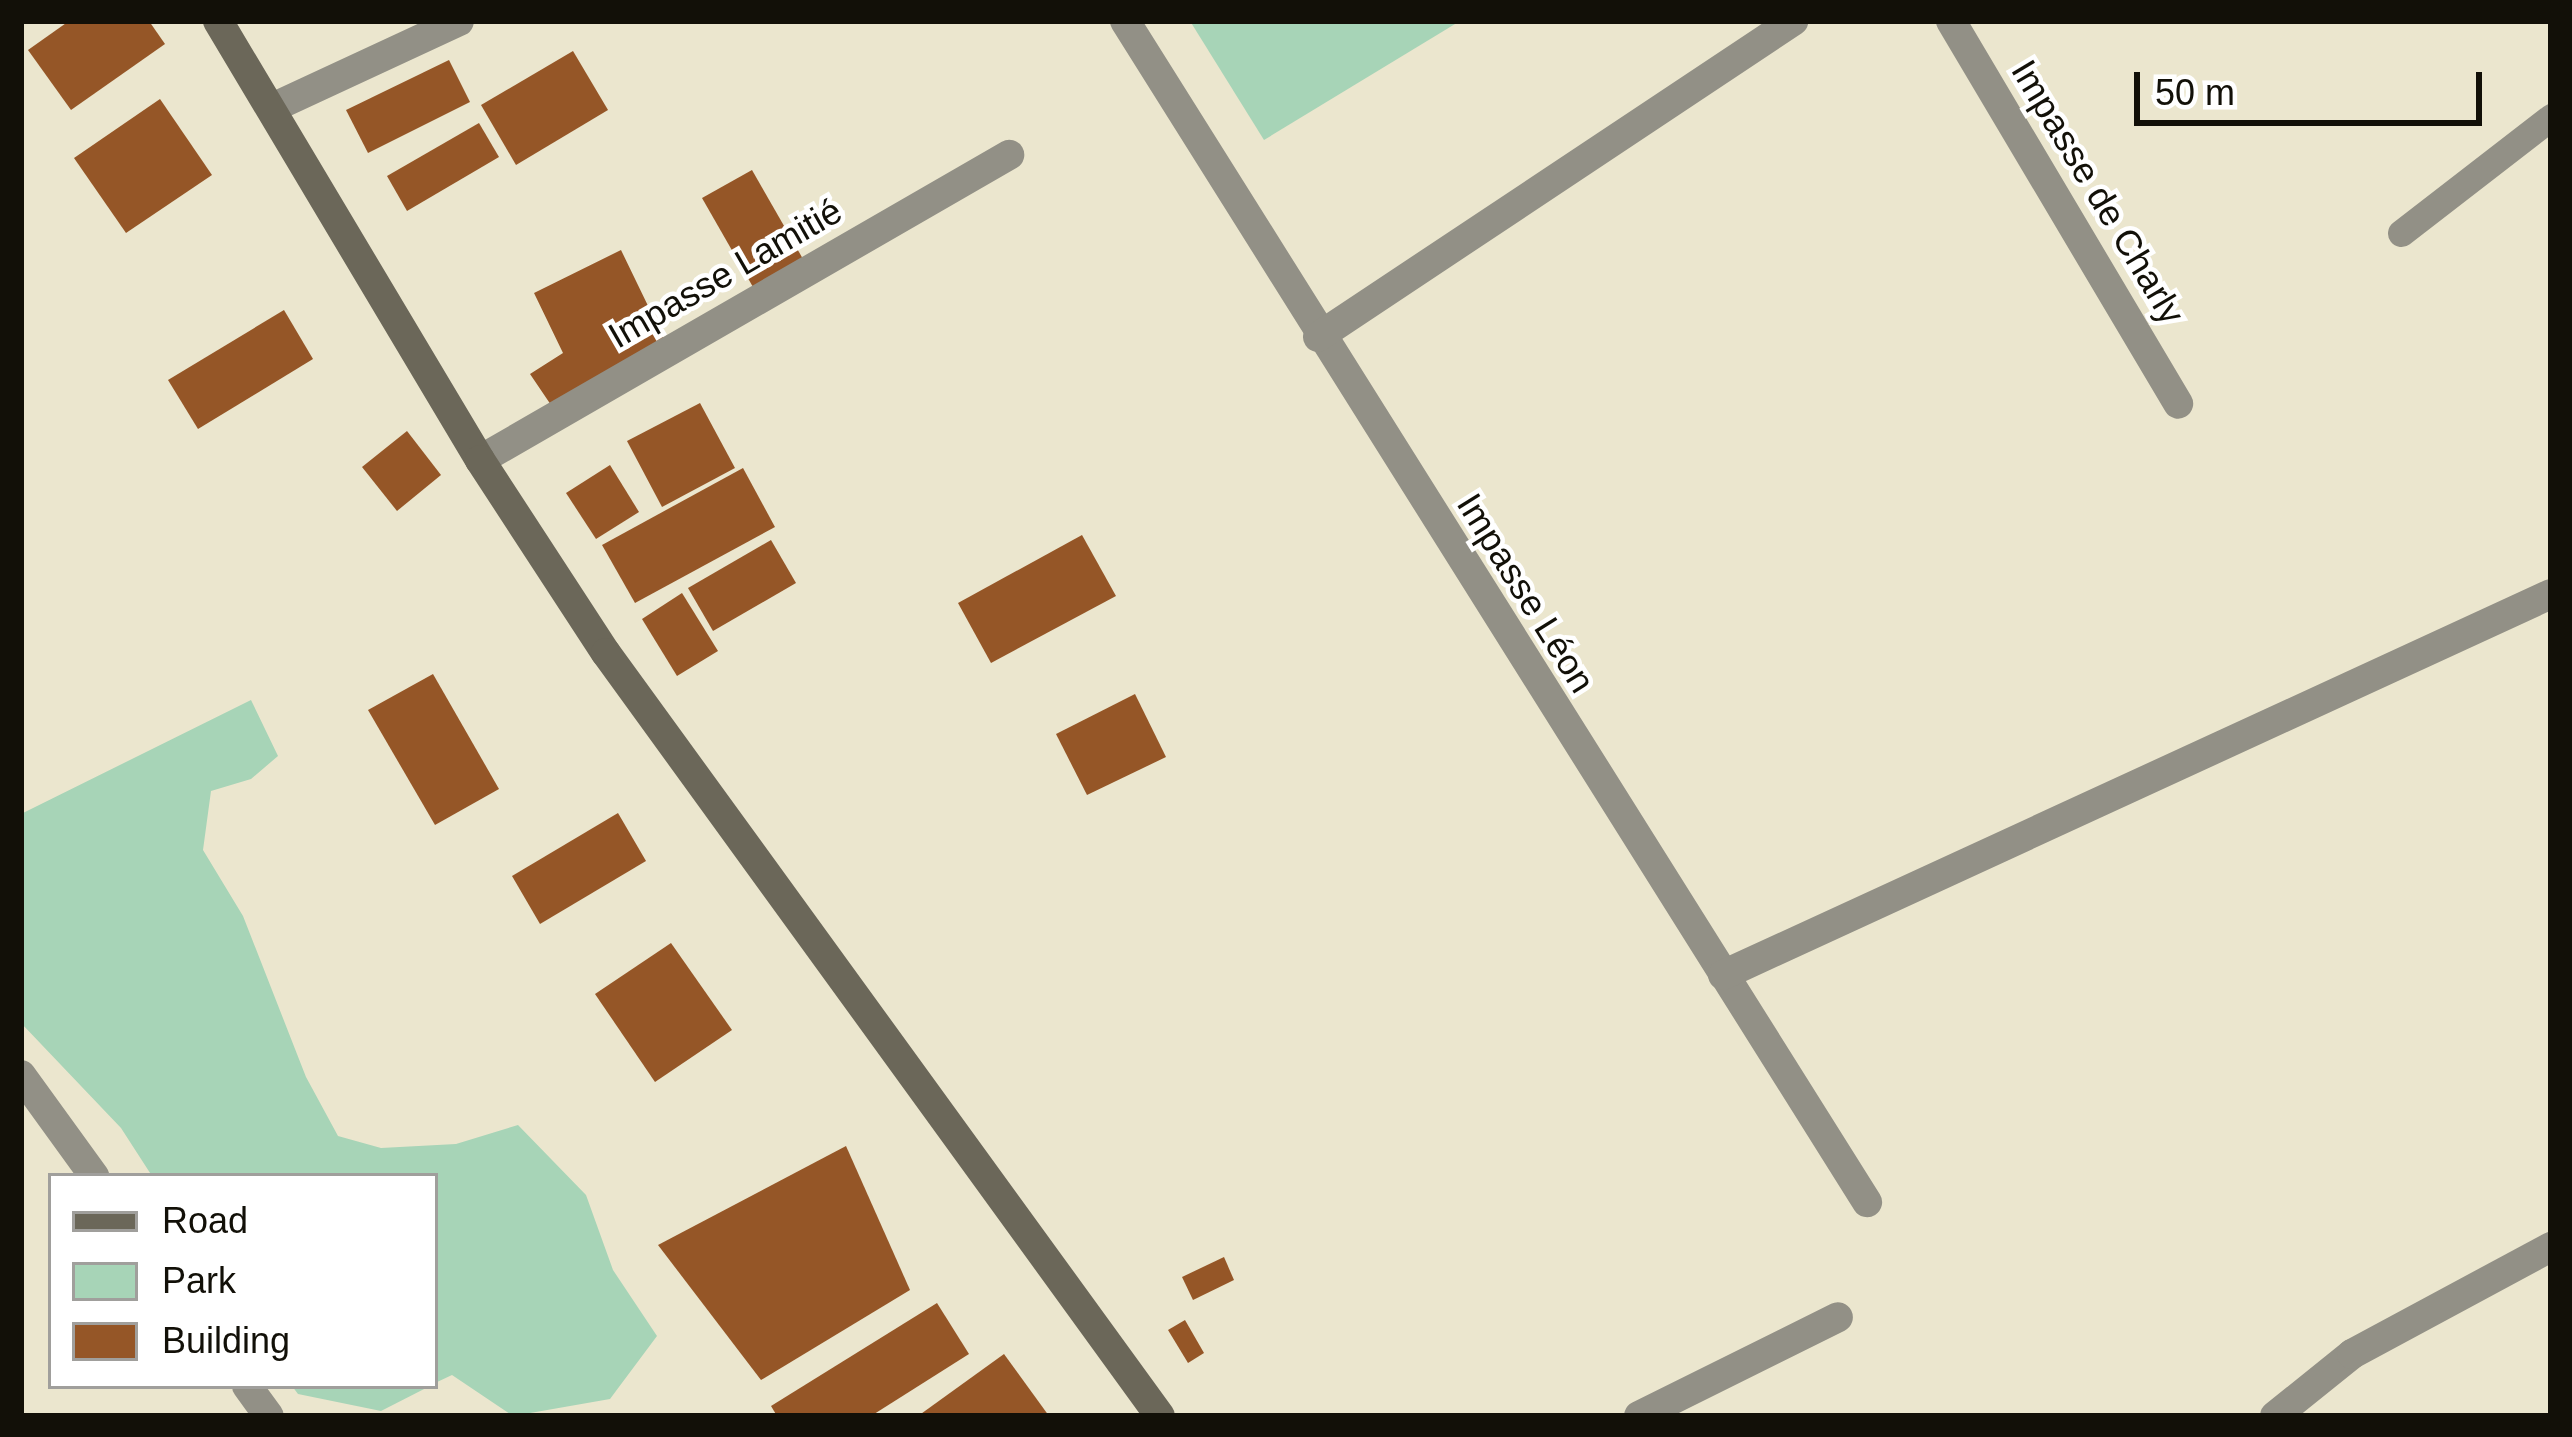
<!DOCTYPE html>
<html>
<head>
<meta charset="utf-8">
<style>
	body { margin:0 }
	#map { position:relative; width:2572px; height:1437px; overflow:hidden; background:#ebe6ce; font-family:Arial,sans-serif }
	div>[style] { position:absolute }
	.green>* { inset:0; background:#a7d4b7 }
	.building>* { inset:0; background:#955627 }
	.lane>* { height:27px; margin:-13.5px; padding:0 13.5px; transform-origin:13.5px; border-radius:13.5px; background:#929086 }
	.street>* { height:30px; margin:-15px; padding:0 15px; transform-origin:15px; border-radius:15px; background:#929086 }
	.secondary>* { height:30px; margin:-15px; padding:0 15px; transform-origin:15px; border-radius:15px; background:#6b6759 }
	span { translate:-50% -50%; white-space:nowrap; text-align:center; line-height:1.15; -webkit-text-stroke:9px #fff; paint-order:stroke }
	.street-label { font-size:36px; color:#121008 }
	.frame { position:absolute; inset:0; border:24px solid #121008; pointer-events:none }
	.legend { position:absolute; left:48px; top:1173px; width:390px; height:216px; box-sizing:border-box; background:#fff; border:3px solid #a09f9c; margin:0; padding:15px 21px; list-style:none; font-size:36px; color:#121008 }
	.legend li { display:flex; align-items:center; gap:24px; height:60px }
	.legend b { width:60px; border:3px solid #a09f9c }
	.scale { position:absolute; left:2134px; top:72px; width:348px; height:54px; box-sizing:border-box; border:6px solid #121008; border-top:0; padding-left:15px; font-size:36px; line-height:42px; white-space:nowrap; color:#121008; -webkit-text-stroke:9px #fff; paint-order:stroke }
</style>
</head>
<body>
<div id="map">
	<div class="green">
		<i style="clip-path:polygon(1190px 21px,1460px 21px,1264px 140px)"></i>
		<i style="clip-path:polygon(251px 700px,278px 756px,251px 779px,211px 791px,203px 850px,243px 916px,306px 1077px,338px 1136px,381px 1148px,456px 1144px,518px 1125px,586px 1195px,613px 1270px,657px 1336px,610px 1399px,513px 1416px,452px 1375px,435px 1383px,435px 1176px,152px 1176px,121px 1128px,21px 1023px,21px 814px)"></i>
		<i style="clip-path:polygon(292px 1386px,430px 1386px,381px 1411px,298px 1394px)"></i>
	</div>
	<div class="building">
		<i style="clip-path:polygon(69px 21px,149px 21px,165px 44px,71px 110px,28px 50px)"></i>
		<i style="clip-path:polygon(573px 51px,608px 110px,516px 165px,481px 105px)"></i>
		<i style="clip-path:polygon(449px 60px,470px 102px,368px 153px,346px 110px)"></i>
		<i style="clip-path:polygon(160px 99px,212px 175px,126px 233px,74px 158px)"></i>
		<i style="clip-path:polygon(479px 123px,499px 157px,407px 211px,387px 176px)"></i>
		<i style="clip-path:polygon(752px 170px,807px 266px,757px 294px,702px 198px)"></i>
		<i style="clip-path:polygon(621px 250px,666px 343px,551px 405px,530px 374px,563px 353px,534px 293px)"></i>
		<i style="clip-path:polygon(284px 310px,313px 359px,198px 429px,168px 380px)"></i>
		<i style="clip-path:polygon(700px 403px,735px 468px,662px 507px,627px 441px)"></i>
		<i style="clip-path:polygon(407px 431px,441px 475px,397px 511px,362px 467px)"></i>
		<i style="clip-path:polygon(610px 465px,639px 512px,596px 539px,566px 493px)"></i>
		<i style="clip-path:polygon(743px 468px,775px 527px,635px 603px,602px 545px)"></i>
		<i style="clip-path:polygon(1082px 535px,1116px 596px,991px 663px,958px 603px)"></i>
		<i style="clip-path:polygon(771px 540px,796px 583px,713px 631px,688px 588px)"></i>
		<i style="clip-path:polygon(682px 593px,718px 651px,677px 676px,642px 619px)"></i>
		<i style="clip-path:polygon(433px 674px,499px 789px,435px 825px,368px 710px)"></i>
		<i style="clip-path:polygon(1135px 694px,1166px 757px,1087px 795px,1056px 734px)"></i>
		<i style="clip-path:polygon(618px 813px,646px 861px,540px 924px,512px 876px)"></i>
		<i style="clip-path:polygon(671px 943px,732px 1030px,655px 1082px,595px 994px)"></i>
		<i style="clip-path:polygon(846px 1146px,910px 1290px,761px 1380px,658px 1245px)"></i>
		<i style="clip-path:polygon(1224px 1257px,1234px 1280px,1193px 1300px,1182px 1277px)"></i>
		<i style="clip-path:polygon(937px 1303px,969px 1354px,871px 1416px,777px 1416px,771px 1406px)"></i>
		<i style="clip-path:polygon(1185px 1320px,1204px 1353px,1188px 1363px,1168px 1330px)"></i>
		<i style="clip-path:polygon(1004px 1354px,1049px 1416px,918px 1416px)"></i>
	</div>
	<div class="lane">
		<i style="left:2401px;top:233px;width:190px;rotate:-37.7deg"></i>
	</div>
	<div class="street">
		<i style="left:1125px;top:21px;width:1395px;rotate:57.86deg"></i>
		<i style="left:1951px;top:21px;width:445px;rotate:59.3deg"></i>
		<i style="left:272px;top:108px;width:206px;rotate:-24.9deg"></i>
		<i style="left:1318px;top:337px;width:571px;rotate:-33.63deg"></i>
		<i style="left:480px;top:460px;width:611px;rotate:-29.97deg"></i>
		<i style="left:1723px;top:975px;width:911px;rotate:-24.71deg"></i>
		<i style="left:21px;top:1075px;width:125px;rotate:54.1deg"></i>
		<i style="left:247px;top:1386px;width:37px;rotate:54deg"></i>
		<i style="left:1639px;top:1416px;width:222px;rotate:-26.4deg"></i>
		<i style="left:2275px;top:1416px;width:99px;rotate:-38.8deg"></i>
		<i style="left:2352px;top:1354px;width:226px;rotate:-28.3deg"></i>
	</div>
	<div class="secondary">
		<i style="left:218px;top:21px;width:511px;rotate:59.17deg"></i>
		<i style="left:480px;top:460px;width:230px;rotate:56.9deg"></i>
		<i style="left:606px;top:653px;width:943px;rotate:54.02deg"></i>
	</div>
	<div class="street-label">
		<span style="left:2098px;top:192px;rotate:59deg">Impasse de Charly</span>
		<span style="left:725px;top:273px;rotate:-30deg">Impasse Lamitié</span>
		<span style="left:1526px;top:593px;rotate:58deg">Impasse Léon</span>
	</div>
	<div class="frame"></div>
	<ul class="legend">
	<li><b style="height:15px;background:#6b6759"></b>Road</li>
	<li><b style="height:33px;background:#a7d4b7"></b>Park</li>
	<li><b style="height:33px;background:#955627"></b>Building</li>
	</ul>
	<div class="scale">50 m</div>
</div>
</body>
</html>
